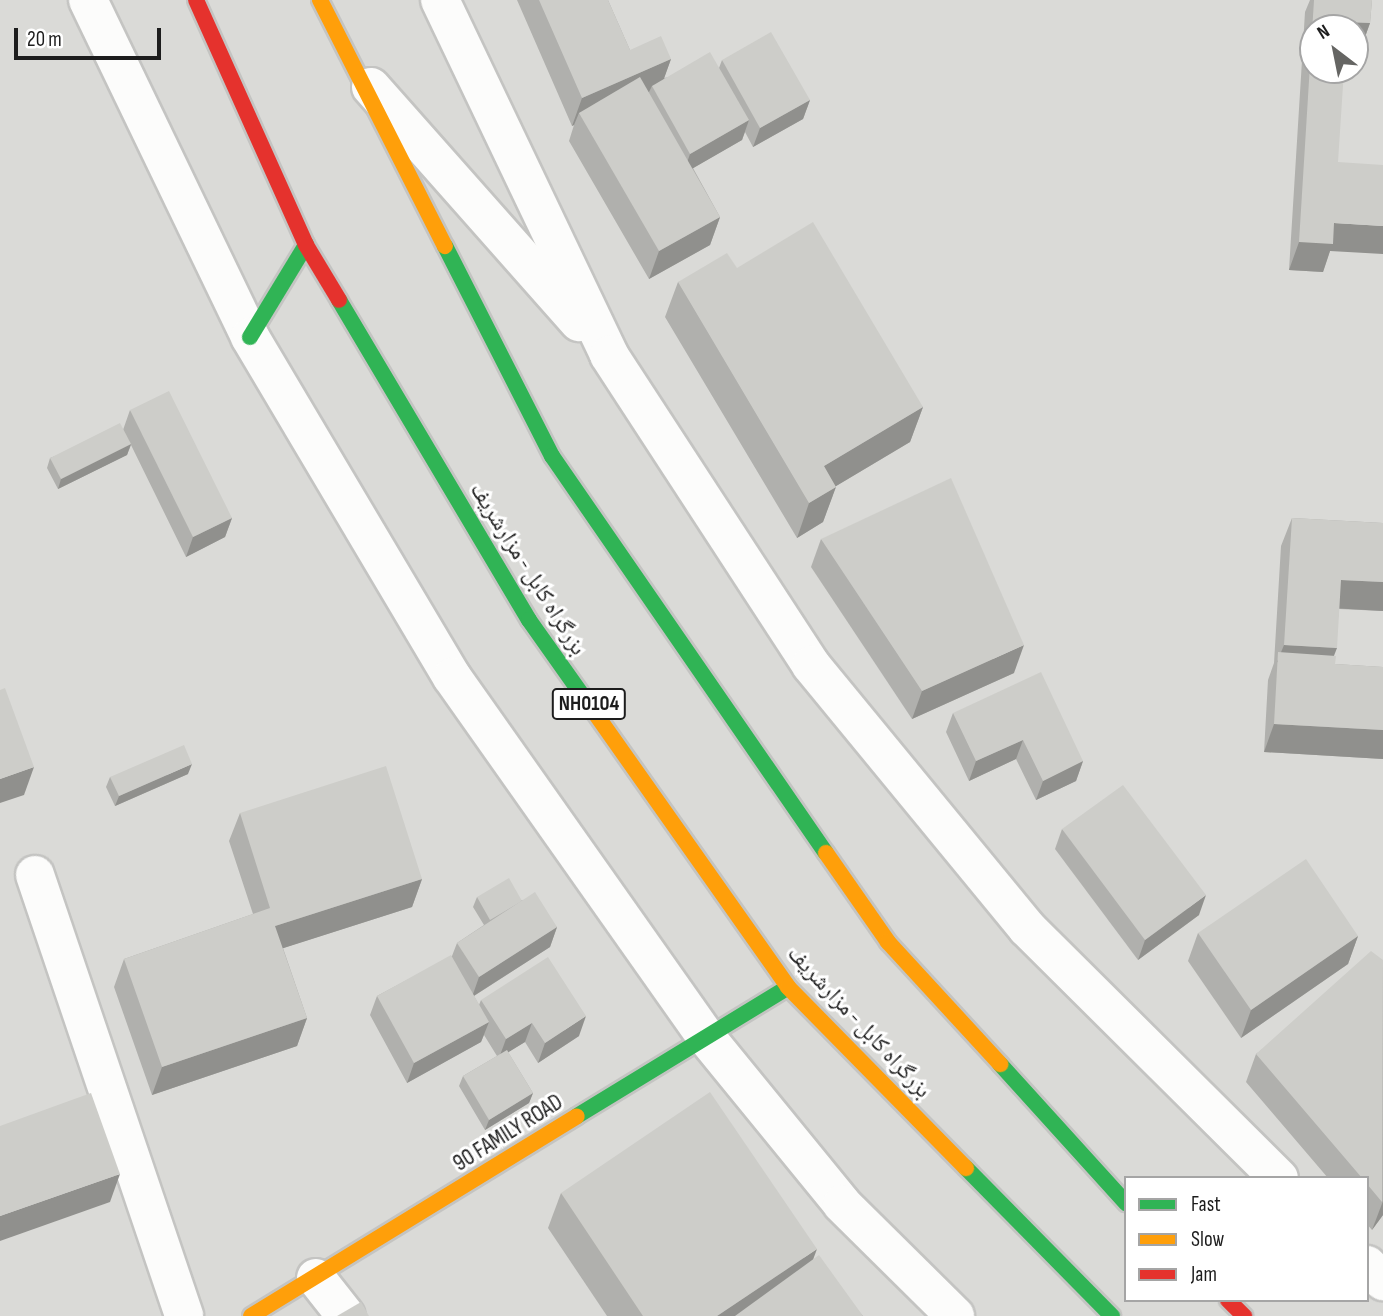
<!DOCTYPE html>
<html>
<head>
<meta charset="utf-8">
<style>
	body { margin:0 }
	#map { position:relative; width:1383px; height:1316px; overflow:hidden; background:#ebebe6; font-family:"Sofia Sans Condensed","Noto Naskh Arabic",sans-serif }
	div>[style] { position:absolute }
	.residential>* { inset:0; background:#dadad7 }
	.roads { filter:drop-shadow(2px 0 #c4c4c2) drop-shadow(-2px 0 #c4c4c2) drop-shadow(0 2px #c4c4c2) drop-shadow(0 -2px #c4c4c2) }
	.street>* { height:38px; margin:-19px; padding:0 19px; transform-origin:19px; border-radius:19px; background:#fcfcfb }
	.fast>* { height:16px; margin:-8px; padding:0 8px; transform-origin:8px; border-radius:8px; background:#30b455 }
	.slow>* { height:16px; margin:-8px; padding:0 8px; transform-origin:8px; border-radius:8px; background:#ff9f0a }
	.jam>* { height:16px; margin:-8px; padding:0 8px; transform-origin:8px; border-radius:8px; background:#e5322d }
	.wall>* { inset:0; background:#b0b0ad }
	.shaded-wall>* { inset:0; background:#90908d }
	.building>* { inset:0; background:#cdcdc9 }
	span { translate:-50% -50%; white-space:nowrap; text-align:center; line-height:1.15; -webkit-text-stroke:6px #fff; paint-order:stroke }
	.shield-label span { padding:2px 5px; background:#fff; border:2px solid; border-radius:5px; -webkit-text-stroke-width:0 }
	.shield-label { font-size:21px; color:#1d1d1d; font-weight:700 }
	.street-label { font-size:23px; color:#1d1d1d }
	.legend { position:absolute; left:1124px; top:1176px; width:245px; height:126px; box-sizing:border-box; background:#fff; border:2px solid #a5a5a5; margin:0; padding:9px 12px; list-style:none; font-size:21px; color:#1d1d1d }
	.legend li { display:flex; align-items:center; gap:14px; height:35px }
	.legend b { width:35px; border:2px solid #a5a5a5 }
	.north { position:absolute; left:1299px; top:14px; width:70px; height:70px; box-sizing:border-box; background:#fff; border:2px solid #a5a5a5; border-radius:50%; rotate:328deg; font-size:19px; font-weight:700; line-height:28px; text-align:center; color:#1d1d1d }
	.north::after { content:''; display:block; margin:auto; width:24px; height:32px; background:#656563; clip-path:polygon(50% 0,100% 100%,50% 72%,0 100%) }
	.scale { position:absolute; left:14px; top:28px; width:147px; height:32px; box-sizing:border-box; border:4px solid #1d1d1d; border-top:0; padding-left:9px; font-size:21px; line-height:24px; white-space:nowrap; color:#1d1d1d; -webkit-text-stroke:5px #fff; paint-order:stroke }
</style>
</head>
<body>
<div id="map">
	<div class="residential">
		<i style="clip-path:polygon(evenodd,0 0,1383px 0,1383px 1316px,0 1316px,0 0,1313px 28px,1355px 28px,1355px 70px,1313px 70px,1313px 28px,0 0,1126px 1178px,1367px 1178px,1367px 1300px,1126px 1300px,1126px 1178px)"></i>
	</div>
	<div class="roads">
		<div class="street">
			<i style="left:88px;top:0;width:374px;rotate:64.3deg"></i>
			<i style="left:250px;top:337px;width:395px;rotate:59.3deg"></i>
			<i style="left:452px;top:677px;width:441px;rotate:54.8deg"></i>
			<i style="left:706px;top:1037px;width:215px;rotate:50.8deg"></i>
			<i style="left:842px;top:1204px;width:159px;rotate:44.7deg"></i>
			<i style="left:440px;top:0;width:393px;rotate:64.5deg"></i>
			<i style="left:609px;top:355px;width:370px;rotate:56.9deg"></i>
			<i style="left:811px;top:665px;width:340px;rotate:50.6deg"></i>
			<i style="left:1027px;top:928px;width:355px;rotate:44.8deg"></i>
			<i style="left:371px;top:87px;width:314px;rotate:48.5deg"></i>
			<i style="left:35px;top:875px;width:465px;rotate:71.3deg"></i>
			<i style="left:1367px;top:1265px;width:23px;rotate:45deg"></i>
			<i style="left:316px;top:1278px;width:48px;rotate:51.7deg"></i>
		</div>
		<div class="fast">
			<i style="left:445px;top:246px;width:236px;rotate:63deg"></i>
			<i style="left:552px;top:456px;width:482px;rotate:55.4deg"></i>
			<i style="left:339px;top:300px;width:372px;rotate:59.3deg"></i>
			<i style="left:529px;top:620px;width:105px;rotate:54.7deg"></i>
			<i style="left:250px;top:337px;width:108px;rotate:-58.7deg"></i>
			<i style="left:1000px;top:1064px;width:188px;rotate:47.8deg"></i>
			<i style="left:577px;top:1116px;width:247px;rotate:-31.4deg"></i>
			<i style="left:966px;top:1168px;width:208px;rotate:45.4deg"></i>
		</div>
		<div class="slow">
			<i style="left:320px;top:0;width:276px;rotate:63.1deg"></i>
			<i style="left:590px;top:706px;width:344px;rotate:54.8deg"></i>
			<i style="left:788px;top:987px;width:254px;rotate:45.5deg"></i>
			<i style="left:826px;top:853px;width:108px;rotate:55.1deg"></i>
			<i style="left:888px;top:942px;width:166px;rotate:47.4deg"></i>
			<i style="left:251px;top:1316px;width:382px;rotate:-31.5deg"></i>
		</div>
		<div class="jam">
			<i style="left:196px;top:0;width:269px;rotate:65.8deg"></i>
			<i style="left:306px;top:245px;width:64px;rotate:59deg"></i>
			<i style="left:1228px;top:1300px;width:23px;rotate:45deg"></i>
		</div>
	</div>
	<div class="wall">
		<i style="clip-path:polygon(517px 0,608px 0,630px 50px,671px 59px,664px 78px,719px 68px,722px 60px,810px 100px,803px 119px,753px 147px,745px 132px,742px 140px,693px 168px,720px 217px,710px 245px,649px 279px,569px 141px,574px 125px,572px 126px)"></i>
		<i style="clip-path:polygon(1310px 0,1372px 0,1370px 23px,1360px 51px,1313px 28px,1330px 251px,1323px 272px,1289px 270px,1305px 12px)"></i>
		<i style="clip-path:polygon(737px 268px,923px 407px,910px 442px,836px 486px,823px 522px,797px 538px,665px 317px,678px 282px)"></i>
		<i style="clip-path:polygon(130px 410px,232px 518px,225px 537px,186px 557px,131px 445px,127px 455px,58px 489px,47px 468px,50px 458px,123px 430px)"></i>
		<i style="clip-path:polygon(1292px 518px,1383px 523px,1383px 611px,1339px 609px,1334px 655px,1335px 664px,1383px 667px,1383px 759px,1264px 752px,1268px 680px,1274px 663px,1281px 546px)"></i>
		<i style="clip-path:polygon(821px 539px,1014px 673px,912px 719px,811px 567px)"></i>
		<i style="clip-path:polygon(953px 713px,1083px 761px,1076px 781px,1036px 800px,1016px 759px,969px 781px,946px 732px)"></i>
		<i style="clip-path:polygon(188px 774px,115px 806px,106px 787px,110px 777px)"></i>
		<i style="clip-path:polygon(240px 813px,422px 879px,412px 907px,283px 948px,307px 1018px,297px 1046px,152px 1095px,114px 987px,124px 959px,253px 914px,229px 841px)"></i>
		<i style="clip-path:polygon(1062px 829px,1199px 915px,1138px 960px,1055px 849px)"></i>
		<i style="clip-path:polygon(477px 897px,522px 900px,557px 927px,550px 947px,474px 996px,479px 1005px,481px 1000px,579px 1036px,538px 1063px,525px 1042px,508px 1052px,533px 1093px,529px 1103px,485px 1130px,459px 1086px,463px 1076px,497px 1056px,484px 1035px,481px 1042px,407px 1083px,370px 1015px,377px 996px,452px 956px,457px 943px,484px 925px,473px 907px)"></i>
		<i style="clip-path:polygon(1198px 933px,1358px 936px,1348px 964px,1241px 1038px,1188px 961px)"></i>
		<i style="clip-path:polygon(1383px 960px,1383px 1215px,1372px 1230px,1367px 1224px,1367px 1178px,1328px 1178px,1246px 1082px,1256px 1054px)"></i>
		<i style="clip-path:polygon(561px 1193px,813px 1260px,863px 1316px,607px 1316px,548px 1228px)"></i>
	</div>
	<div class="shaded-wall">
		<i style="clip-path:polygon(1347px 22px,1370px 23px,1360px 51px,1355px 51px,1355px 28px,1345px 28px)"></i>
		<i style="clip-path:polygon(671px 59px,661px 87px,652px 86px,649px 92px,579px 113px,574px 125px,572px 126px,582px 98px)"></i>
		<i style="clip-path:polygon(810px 100px,803px 119px,753px 147px,760px 128px)"></i>
		<i style="clip-path:polygon(749px 120px,742px 140px,683px 174px,690px 154px)"></i>
		<i style="clip-path:polygon(720px 217px,710px 245px,649px 279px,659px 251px)"></i>
		<i style="clip-path:polygon(1334px 223px,1383px 226px,1383px 254px,1330px 251px,1323px 272px,1289px 270px,1299px 242px)"></i>
		<i style="clip-path:polygon(923px 407px,910px 442px,811px 501px,824px 466px)"></i>
		<i style="clip-path:polygon(131px 444px,127px 455px,58px 489px,61px 479px)"></i>
		<i style="clip-path:polygon(836px 487px,823px 522px,797px 538px,809px 503px)"></i>
		<i style="clip-path:polygon(232px 518px,225px 537px,186px 557px,193px 537px)"></i>
		<i style="clip-path:polygon(1341px 580px,1383px 582px,1383px 611px,1331px 608px)"></i>
		<i style="clip-path:polygon(1024px 645px,1014px 673px,912px 719px,922px 691px)"></i>
		<i style="clip-path:polygon(1284px 645px,1337px 648px,1326px 676px,1277px 662px)"></i>
		<i style="clip-path:polygon(1274px 724px,1383px 730px,1383px 759px,1264px 752px)"></i>
		<i style="clip-path:polygon(1023px 740px,1016px 759px,969px 781px,976px 761px)"></i>
		<i style="clip-path:polygon(1083px 761px,1076px 781px,1036px 800px,1043px 781px)"></i>
		<i style="clip-path:polygon(192px 764px,188px 774px,115px 806px,119px 796px)"></i>
		<i style="clip-path:polygon(34px 767px,24px 795px,0 803px,0 779px)"></i>
		<i style="clip-path:polygon(422px 879px,412px 907px,265px 954px,275px 926px)"></i>
		<i style="clip-path:polygon(1206px 895px,1199px 915px,1138px 960px,1145px 940px)"></i>
		<i style="clip-path:polygon(557px 927px,550px 947px,472px 997px,479px 977px)"></i>
		<i style="clip-path:polygon(1358px 936px,1348px 964px,1241px 1038px,1251px 1010px)"></i>
		<i style="clip-path:polygon(586px 1016px,579px 1036px,538px 1063px,545px 1043px)"></i>
		<i style="clip-path:polygon(307px 1018px,297px 1046px,152px 1095px,162px 1067px)"></i>
		<i style="clip-path:polygon(489px 1022px,481px 1042px,407px 1083px,414px 1063px)"></i>
		<i style="clip-path:polygon(532px 1023px,525px 1042px,499px 1058px,506px 1039px)"></i>
		<i style="clip-path:polygon(533px 1093px,529px 1103px,485px 1130px,489px 1120px)"></i>
		<i style="clip-path:polygon(120px 1174px,110px 1202px,0 1241px,0 1216px)"></i>
		<i style="clip-path:polygon(1383px 1201px,1383px 1215px,1372px 1230px)"></i>
		<i style="clip-path:polygon(817px 1249px,804px 1284px,756px 1316px,717px 1316px)"></i>
	</div>
	<div class="building">
		<i style="clip-path:polygon(539px 0,608px 0,630px 50px,661px 36px,671px 59px,582px 98px)"></i>
		<i style="clip-path:polygon(1314px 0,1372px 0,1370px 23px,1347px 22px,1346px 28px,1313px 28px,1313px 70px,1344px 70px,1338px 162px,1383px 165px,1383px 226px,1334px 223px,1333px 244px,1299px 242px)"></i>
		<i style="clip-path:polygon(771px 32px,810px 100px,760px 128px,722px 60px)"></i>
		<i style="clip-path:polygon(710px 52px,749px 120px,690px 154px,652px 86px)"></i>
		<i style="clip-path:polygon(640px 77px,720px 217px,659px 251px,579px 113px)"></i>
		<i style="clip-path:polygon(813px 222px,923px 407px,824px 466px,836px 487px,809px 503px,678px 282px,727px 253px,737px 268px)"></i>
		<i style="clip-path:polygon(169px 391px,232px 518px,193px 537px,130px 410px)"></i>
		<i style="clip-path:polygon(120px 423px,131px 444px,61px 479px,50px 458px)"></i>
		<i style="clip-path:polygon(951px 478px,1024px 645px,922px 691px,821px 539px)"></i>
		<i style="clip-path:polygon(1292px 518px,1383px 523px,1383px 582px,1341px 580px,1337px 648px,1284px 645px)"></i>
		<i style="clip-path:polygon(1278px 652px,1336px 656px,1335px 664px,1383px 667px,1383px 730px,1274px 724px)"></i>
		<i style="clip-path:polygon(1041px 672px,1083px 761px,1043px 781px,1023px 740px,976px 761px,953px 713px)"></i>
		<i style="clip-path:polygon(5px 688px,34px 767px,0 779px,0 690px)"></i>
		<i style="clip-path:polygon(184px 745px,192px 764px,119px 796px,110px 777px)"></i>
		<i style="clip-path:polygon(386px 766px,422px 879px,275px 926px,307px 1018px,162px 1067px,124px 959px,270px 908px,240px 813px)"></i>
		<i style="clip-path:polygon(1123px 785px,1206px 895px,1145px 940px,1062px 829px)"></i>
		<i style="clip-path:polygon(1306px 859px,1358px 936px,1251px 1010px,1198px 933px)"></i>
		<i style="clip-path:polygon(509px 878px,522px 901px,490px 920px,477px 897px)"></i>
		<i style="clip-path:polygon(535px 892px,557px 927px,479px 977px,457px 943px)"></i>
		<i style="clip-path:polygon(1371px 951px,1383px 960px,1382px 1202px,1367px 1184px,1367px 1178px,1362px 1178px,1256px 1054px)"></i>
		<i style="clip-path:polygon(451px 955px,489px 1022px,414px 1063px,377px 996px)"></i>
		<i style="clip-path:polygon(548px 957px,586px 1016px,545px 1043px,532px 1023px,506px 1039px,481px 1000px)"></i>
		<i style="clip-path:polygon(507px 1050px,533px 1093px,489px 1120px,463px 1076px)"></i>
		<i style="clip-path:polygon(710px 1092px,817px 1249px,717px 1316px,643px 1316px,561px 1193px)"></i>
		<i style="clip-path:polygon(91px 1093px,120px 1174px,0 1216px,0 1126px)"></i>
		<i style="clip-path:polygon(819px 1255px,863px 1316px,735px 1316px)"></i>
		<i style="clip-path:polygon(361px 1302px,369px 1316px,337px 1316px)"></i>
	</div>
	<div class="shield-label">
		<span style="left:589px;top:704px">NH0104</span>
	</div>
	<div class="street-label">
		<span style="left:528px;top:569px;rotate:58deg">بزرگراه کابل - مزارشریف</span>
		<span style="left:859px;top:1022px;rotate:47deg">بزرگراه کابل - مزارشریف</span>
		<span style="left:508px;top:1133px;rotate:-32deg">90 FAMILY ROAD</span>
	</div>
	<ul class="legend">
	<li><b style="height:9px;background:#30b455"></b>Fast</li>
	<li><b style="height:9px;background:#ff9f0a"></b>Slow</li>
	<li><b style="height:9px;background:#e5322d"></b>Jam</li>
	</ul>
	<div class="north">N</div>
	<div class="scale">20 m</div>
</div>
</body>
</html>
